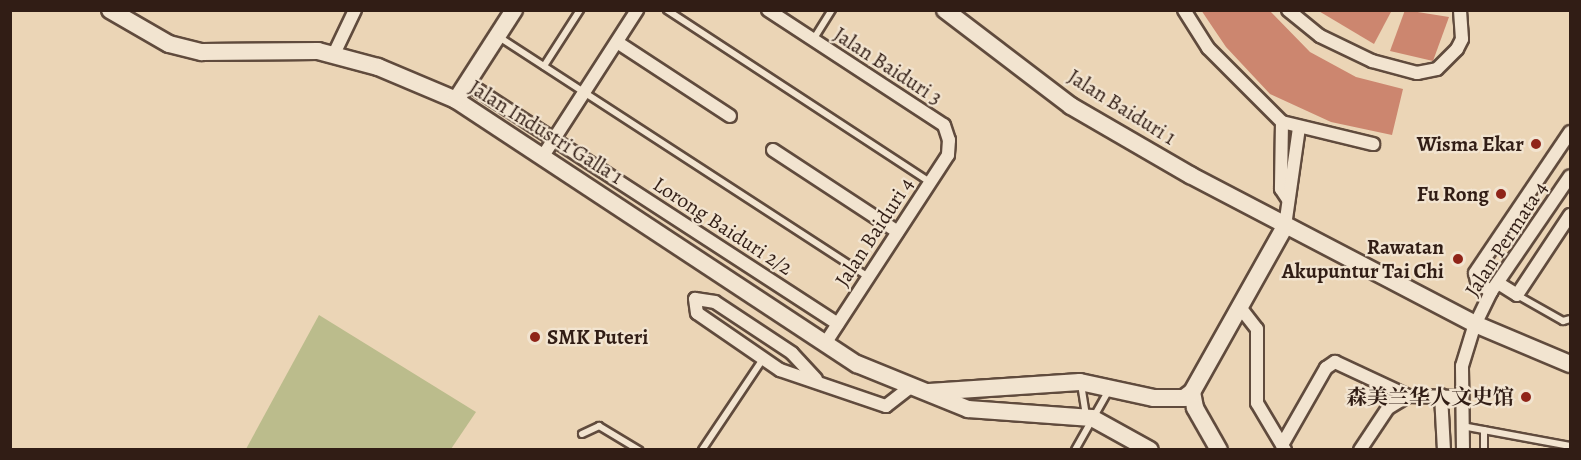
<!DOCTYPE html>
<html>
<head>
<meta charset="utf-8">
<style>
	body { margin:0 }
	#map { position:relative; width:1581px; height:460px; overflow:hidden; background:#ebd5b6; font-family:Alegreya,"Noto Serif SC",serif }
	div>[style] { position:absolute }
	.green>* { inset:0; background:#bbbc8c }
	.building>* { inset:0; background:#cc866f }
	.roads { filter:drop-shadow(2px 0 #604b3d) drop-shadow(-2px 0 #604b3d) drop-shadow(0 2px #604b3d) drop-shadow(0 -2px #604b3d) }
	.lane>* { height:6px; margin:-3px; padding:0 3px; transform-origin:3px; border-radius:3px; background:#f2e4d0 }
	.street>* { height:12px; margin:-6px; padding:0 6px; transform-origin:6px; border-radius:6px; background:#f2e4d0 }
	.secondary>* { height:16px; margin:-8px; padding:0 8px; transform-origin:8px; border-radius:8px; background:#f2e4d0 }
	.dots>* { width:16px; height:16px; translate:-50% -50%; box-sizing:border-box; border:3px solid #f2e4d0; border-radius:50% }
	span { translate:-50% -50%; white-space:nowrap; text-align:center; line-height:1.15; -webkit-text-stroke:4.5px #f2e4d0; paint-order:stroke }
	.street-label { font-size:21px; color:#311d15 }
	.poi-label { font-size:21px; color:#311d15; font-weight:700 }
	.right { translate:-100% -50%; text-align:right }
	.left { translate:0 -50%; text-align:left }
	.frame { position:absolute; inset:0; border:12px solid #311d15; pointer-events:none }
</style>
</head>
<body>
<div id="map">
	<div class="green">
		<i style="clip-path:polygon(319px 315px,476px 412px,451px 449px,246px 449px)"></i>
	</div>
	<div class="building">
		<i style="clip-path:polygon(1201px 10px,1269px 10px,1310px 52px,1356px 77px,1403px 89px,1392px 135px,1331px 122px,1270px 94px,1226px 47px)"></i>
		<i style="clip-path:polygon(1317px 10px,1392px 10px,1374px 44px)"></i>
		<i style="clip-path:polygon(1405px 10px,1449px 17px,1433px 61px,1390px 51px)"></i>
	</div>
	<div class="roads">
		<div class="lane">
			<i style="left:667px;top:10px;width:314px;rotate:33.2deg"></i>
			<i style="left:499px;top:37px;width:440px;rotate:33deg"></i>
			<i style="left:813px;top:40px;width:36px;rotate:-58deg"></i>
			<i style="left:544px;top:66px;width:67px;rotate:-57.3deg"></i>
			<i style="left:1517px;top:295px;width:53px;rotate:29.5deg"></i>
			<i style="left:1563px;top:321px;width:7px;rotate:-16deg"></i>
			<i style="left:1081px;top:384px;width:31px;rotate:81deg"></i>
			<i style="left:1462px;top:426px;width:110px;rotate:10.5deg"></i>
			<i style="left:582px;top:434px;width:19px;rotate:-25deg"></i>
			<i style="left:599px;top:426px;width:47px;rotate:31deg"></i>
			<i style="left:702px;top:450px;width:110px;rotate:-56.2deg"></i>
			<i style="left:1075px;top:450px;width:69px;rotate:-60.5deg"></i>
			<i style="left:1484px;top:450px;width:20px;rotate:-90deg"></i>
		</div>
		<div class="street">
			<i style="left:768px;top:10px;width:210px;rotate:33.2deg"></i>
			<i style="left:944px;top:125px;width:16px;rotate:72deg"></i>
			<i style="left:949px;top:140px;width:15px;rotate:94deg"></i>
			<i style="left:948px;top:155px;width:225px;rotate:123.1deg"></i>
			<i style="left:1184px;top:10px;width:45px;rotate:57.7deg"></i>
			<i style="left:1208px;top:48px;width:105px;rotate:45deg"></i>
			<i style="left:1282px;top:122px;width:94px;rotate:13.6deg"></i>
			<i style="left:1288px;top:10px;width:41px;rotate:39.1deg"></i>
			<i style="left:1320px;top:36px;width:58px;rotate:25.7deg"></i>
			<i style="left:1372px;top:61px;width:47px;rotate:14.9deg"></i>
			<i style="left:1417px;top:73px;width:20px;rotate:-11deg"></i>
			<i style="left:1437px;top:69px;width:28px;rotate:-45deg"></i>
			<i style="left:1457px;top:49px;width:11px;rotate:-63deg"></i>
			<i style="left:1462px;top:39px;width:29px;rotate:-94deg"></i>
			<i style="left:617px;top:42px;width:135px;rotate:33.2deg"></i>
			<i style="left:334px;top:54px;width:49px;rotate:-64.5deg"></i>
			<i style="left:467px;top:83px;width:442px;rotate:33deg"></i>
			<i style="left:1282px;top:122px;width:67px;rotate:90.9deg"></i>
			<i style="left:1281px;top:189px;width:11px;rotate:56deg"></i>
			<i style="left:773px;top:150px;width:149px;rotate:33.3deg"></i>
			<i style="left:543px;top:156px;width:174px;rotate:-57.2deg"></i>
			<i style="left:1285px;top:226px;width:99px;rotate:-81.9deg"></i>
			<i style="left:1498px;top:283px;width:22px;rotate:32deg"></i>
			<i style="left:1517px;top:295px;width:96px;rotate:-56.5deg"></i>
			<i style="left:1491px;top:292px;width:18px;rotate:-142deg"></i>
			<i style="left:1477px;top:281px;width:8px;rotate:-104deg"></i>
			<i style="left:1475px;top:273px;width:170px;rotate:-56deg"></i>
			<i style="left:1239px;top:306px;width:29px;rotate:52deg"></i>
			<i style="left:1257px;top:329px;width:74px;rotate:90deg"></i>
			<i style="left:1257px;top:403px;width:55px;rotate:59.2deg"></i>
			<i style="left:816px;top:379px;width:35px;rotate:-133deg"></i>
			<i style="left:792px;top:353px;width:92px;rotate:-146.5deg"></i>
			<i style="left:715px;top:302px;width:20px;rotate:-171deg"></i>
			<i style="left:695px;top:299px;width:14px;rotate:82deg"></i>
			<i style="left:697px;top:313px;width:101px;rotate:34.5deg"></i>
			<i style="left:780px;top:370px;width:112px;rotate:18.8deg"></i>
			<i style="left:886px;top:406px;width:31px;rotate:-38deg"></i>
			<i style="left:1441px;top:395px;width:55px;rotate:86.9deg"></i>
			<i style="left:1282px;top:445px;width:89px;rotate:-60.3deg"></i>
			<i style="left:1326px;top:368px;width:11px;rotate:-34deg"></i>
			<i style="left:1335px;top:362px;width:81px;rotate:25deg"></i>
			<i style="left:1408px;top:396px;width:53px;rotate:1.1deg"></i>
			<i style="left:1360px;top:450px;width:50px;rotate:-56.3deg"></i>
			<i style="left:1388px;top:408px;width:23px;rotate:-31deg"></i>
			<i style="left:1463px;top:450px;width:84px;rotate:-90.7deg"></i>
			<i style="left:1462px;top:366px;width:39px;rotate:-73deg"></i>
			<i style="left:1473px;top:329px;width:41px;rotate:-64.1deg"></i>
			<i style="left:1491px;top:292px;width:140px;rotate:-55.7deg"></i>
		</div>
		<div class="secondary">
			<i style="left:110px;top:10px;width:68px;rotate:30deg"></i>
			<i style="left:169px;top:44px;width:34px;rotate:14deg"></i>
			<i style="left:202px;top:52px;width:116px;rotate:-0.5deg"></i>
			<i style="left:318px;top:51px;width:62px;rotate:14.9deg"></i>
			<i style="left:378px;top:67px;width:85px;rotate:22.9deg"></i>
			<i style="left:456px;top:100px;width:480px;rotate:33.4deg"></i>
			<i style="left:857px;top:364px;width:120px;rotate:22.1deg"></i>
			<i style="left:968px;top:409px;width:124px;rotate:4.2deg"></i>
			<i style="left:1092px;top:418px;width:66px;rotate:28.9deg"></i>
			<i style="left:945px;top:10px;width:158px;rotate:37.3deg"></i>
			<i style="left:1071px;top:106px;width:138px;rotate:30.1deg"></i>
			<i style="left:1190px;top:175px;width:322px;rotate:27.6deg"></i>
			<i style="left:1475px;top:324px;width:103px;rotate:22.8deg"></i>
			<i style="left:456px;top:100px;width:107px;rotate:-57.2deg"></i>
			<i style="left:929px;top:392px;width:151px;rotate:-3.8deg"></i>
			<i style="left:1080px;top:382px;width:76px;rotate:12.2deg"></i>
			<i style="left:1154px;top:398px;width:30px"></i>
			<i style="left:1184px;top:398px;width:10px;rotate:-37deg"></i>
			<i style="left:1192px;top:392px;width:190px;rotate:-60.7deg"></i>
			<i style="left:1192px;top:392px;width:16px;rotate:79deg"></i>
			<i style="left:1195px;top:408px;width:48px;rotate:60.3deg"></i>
		</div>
	</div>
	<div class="dots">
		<i style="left:1536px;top:144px;background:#8f2418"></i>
		<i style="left:1501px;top:194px;background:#8f2418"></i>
		<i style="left:1458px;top:259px;background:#8f2418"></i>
		<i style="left:535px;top:337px;background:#8f2418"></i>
		<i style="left:1526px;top:397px;background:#8f2418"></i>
	</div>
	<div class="street-label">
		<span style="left:888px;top:66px;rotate:33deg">Jalan Baiduri 3</span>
		<span style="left:1122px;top:107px;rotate:32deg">Jalan Baiduri 1</span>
		<span style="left:546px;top:132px;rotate:32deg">Jalan Industri Galla 1</span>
		<span style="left:723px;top:226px;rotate:33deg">Lorong Baiduri 2/2</span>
		<span style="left:874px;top:232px;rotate:-57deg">Jalan Baiduri 4</span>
		<span style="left:1506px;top:239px;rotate:-57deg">Jalan Permata 4</span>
	</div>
	<div class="poi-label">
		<span class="right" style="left:1524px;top:144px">Wisma Ekar</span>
		<span class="right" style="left:1489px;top:194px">Fu Rong</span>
		<span class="right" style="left:1444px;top:259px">Rawatan<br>Akupuntur Tai Chi</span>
		<span class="left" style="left:547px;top:337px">SMK Puteri</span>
		<span class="right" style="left:1514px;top:397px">森美兰华人文史馆</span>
	</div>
	<div class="frame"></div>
</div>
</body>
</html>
